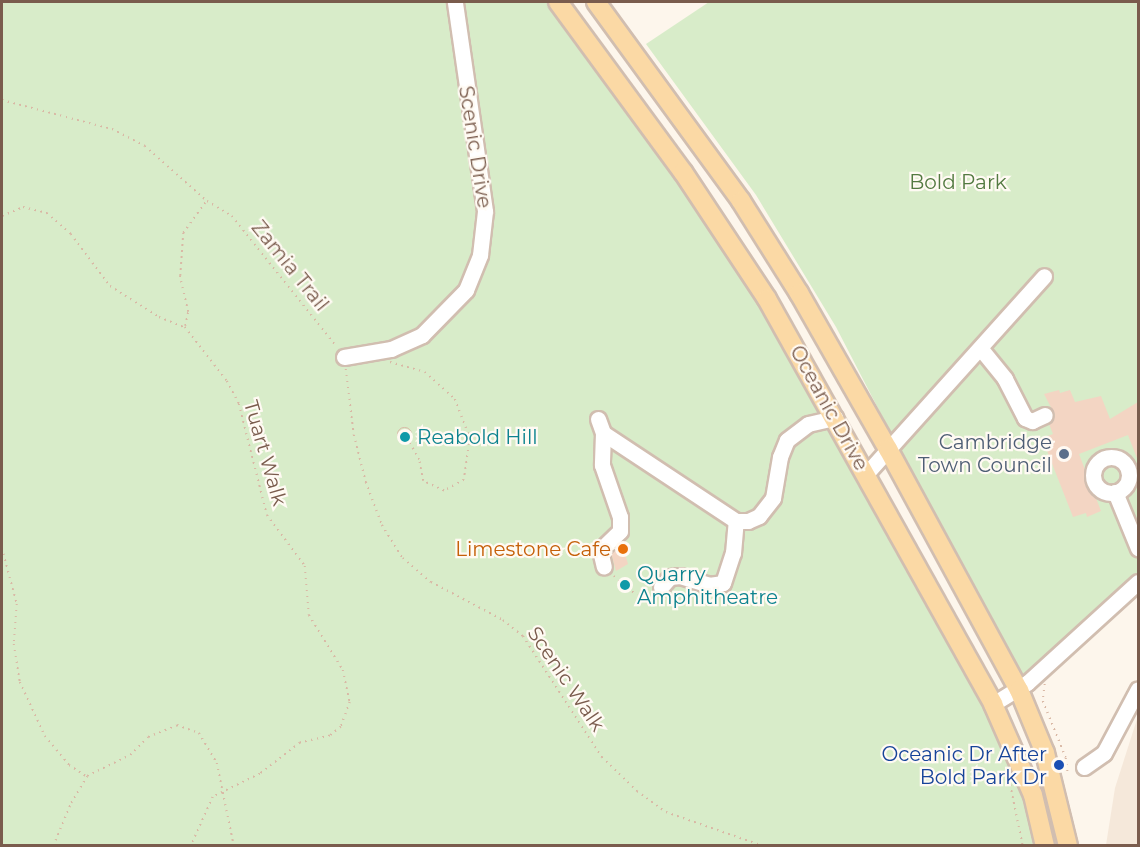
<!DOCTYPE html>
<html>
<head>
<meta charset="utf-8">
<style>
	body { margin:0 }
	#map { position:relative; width:1140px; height:847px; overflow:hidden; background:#fdf6ec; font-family:Montserrat,sans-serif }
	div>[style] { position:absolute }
	.residential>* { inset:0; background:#f5e8da }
	.green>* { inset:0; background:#d8ecc9 }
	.building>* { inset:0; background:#f3d5c3 }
	.path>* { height:1.5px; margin-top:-0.75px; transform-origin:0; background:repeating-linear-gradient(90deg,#d9b8a5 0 1.5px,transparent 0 6px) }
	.path>.ring { margin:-0.75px; padding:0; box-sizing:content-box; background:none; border:1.5px solid #d9b8a5; border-radius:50% }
	.roads { filter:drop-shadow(2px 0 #d1beb0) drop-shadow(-2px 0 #d1beb0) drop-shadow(0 2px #d1beb0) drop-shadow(0 -2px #d1beb0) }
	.minor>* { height:15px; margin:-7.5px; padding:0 7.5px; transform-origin:7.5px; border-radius:7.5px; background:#fff }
	.minor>.ring { margin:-7.5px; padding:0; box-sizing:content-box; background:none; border:15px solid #fff; border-radius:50% }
	.major>* { height:18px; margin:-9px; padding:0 9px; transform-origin:9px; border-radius:9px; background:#fbd9a5 }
	.dots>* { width:16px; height:16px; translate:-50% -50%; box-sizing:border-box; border:3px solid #fffaf3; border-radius:50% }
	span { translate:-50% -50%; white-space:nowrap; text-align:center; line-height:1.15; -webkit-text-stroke:4.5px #fffaf3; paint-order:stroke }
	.street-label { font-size:20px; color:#7a5c4d }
	.park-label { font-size:20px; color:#537a41 }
	.culture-label { font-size:20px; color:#0d838f }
	.left { translate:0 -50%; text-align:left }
	.service-label { font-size:20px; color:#4e5e75 }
	.right { translate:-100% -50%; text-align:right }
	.food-label { font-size:20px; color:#c56008 }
	.transit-label { font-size:20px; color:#164399 }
	.frame { position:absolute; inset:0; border:3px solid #7a5c4d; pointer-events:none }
</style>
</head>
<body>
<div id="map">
	<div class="residential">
		<i style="clip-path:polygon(1138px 716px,1138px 845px,1106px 845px,1115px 788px)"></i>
	</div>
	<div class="green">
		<i style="clip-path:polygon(2px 2px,552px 2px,763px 302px,1007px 742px,1040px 846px,2px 846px)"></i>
		<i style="clip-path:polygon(709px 2px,1138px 2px,1138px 575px,1021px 685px,836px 327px,756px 195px,646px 44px)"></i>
	</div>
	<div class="building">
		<i style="clip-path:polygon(1059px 390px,1060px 393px,1070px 390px,1075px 402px,1101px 396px,1110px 419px,1138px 402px,1138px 461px,1128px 435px,1079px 454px,1101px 511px,1087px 517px,1086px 513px,1073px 517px,1042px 438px,1053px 434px,1049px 424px,1055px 415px,1044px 394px)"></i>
		<i style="clip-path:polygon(622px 543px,628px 564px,616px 571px,611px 553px)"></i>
	</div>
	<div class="path">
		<i style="left:2px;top:100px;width:114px;rotate:14.8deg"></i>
		<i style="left:112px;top:129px;width:37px;rotate:27deg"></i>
		<i style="left:145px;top:146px;width:83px;rotate:41.6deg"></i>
		<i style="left:207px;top:201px;width:29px;rotate:31deg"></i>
		<i style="left:232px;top:216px;width:166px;rotate:51.3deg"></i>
		<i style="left:2px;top:216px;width:23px;rotate:-23deg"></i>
		<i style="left:23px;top:207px;width:25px;rotate:14deg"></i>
		<i style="left:47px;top:213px;width:32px;rotate:41deg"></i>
		<i style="left:71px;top:234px;width:65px;rotate:53.1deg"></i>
		<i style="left:110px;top:286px;width:58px;rotate:32.3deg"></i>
		<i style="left:159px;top:317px;width:27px;rotate:22deg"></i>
		<i style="left:185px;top:326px;width:14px;rotate:-78deg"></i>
		<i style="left:188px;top:312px;width:37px;rotate:-103deg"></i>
		<i style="left:180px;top:276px;width:43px;rotate:-86deg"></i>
		<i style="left:183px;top:233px;width:39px;rotate:-54deg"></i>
		<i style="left:185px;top:327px;width:68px;rotate:52.1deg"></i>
		<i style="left:227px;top:381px;width:26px;rotate:62deg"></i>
		<i style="left:239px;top:404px;width:114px;rotate:75.8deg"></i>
		<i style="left:267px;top:515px;width:64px;rotate:53.3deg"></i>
		<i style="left:305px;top:566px;width:49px;rotate:85.3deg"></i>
		<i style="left:309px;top:615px;width:65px;rotate:58.3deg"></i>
		<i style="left:343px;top:670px;width:33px;rotate:78deg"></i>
		<i style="left:350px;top:702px;width:27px;rotate:110deg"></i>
		<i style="left:341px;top:727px;width:14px;rotate:141deg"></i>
		<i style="left:330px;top:736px;width:31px;rotate:167deg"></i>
		<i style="left:300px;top:743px;width:51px;rotate:142.2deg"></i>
		<i style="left:260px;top:774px;width:52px;rotate:153.9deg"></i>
		<i style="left:213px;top:797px;width:54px;rotate:114.2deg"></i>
		<i style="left:390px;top:362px;width:36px;rotate:16deg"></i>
		<i style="left:425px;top:372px;width:40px;rotate:42deg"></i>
		<i style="left:455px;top:399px;width:42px;rotate:69deg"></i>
		<i style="left:470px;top:438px;width:42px;rotate:98.1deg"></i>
		<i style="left:464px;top:480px;width:23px;rotate:151deg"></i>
		<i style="left:444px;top:491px;width:23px;rotate:-155deg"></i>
		<i style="left:423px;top:481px;width:21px;rotate:-101deg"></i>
		<i style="left:419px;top:460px;width:21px;rotate:-119deg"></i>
		<i style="left:346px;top:369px;width:66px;rotate:83.1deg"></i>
		<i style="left:354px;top:435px;width:49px;rotate:75.7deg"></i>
		<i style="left:366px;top:482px;width:46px;rotate:69.6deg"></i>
		<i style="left:382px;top:525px;width:39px;rotate:58deg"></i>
		<i style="left:403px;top:558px;width:37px;rotate:41deg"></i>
		<i style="left:431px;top:582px;width:81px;rotate:27.8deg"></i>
		<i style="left:503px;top:620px;width:26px;rotate:39deg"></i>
		<i style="left:523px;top:636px;width:145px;rotate:56.9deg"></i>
		<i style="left:602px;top:757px;width:49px;rotate:44.2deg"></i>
		<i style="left:637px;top:791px;width:36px;rotate:36deg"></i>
		<i style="left:666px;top:812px;width:103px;rotate:19.3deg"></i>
		<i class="ring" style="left:398px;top:428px;width:12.5px;height:12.5px"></i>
		<i style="left:2px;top:548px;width:58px;rotate:75deg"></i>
		<i style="left:17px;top:604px;width:40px;rotate:94.3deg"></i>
		<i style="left:14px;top:644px;width:38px;rotate:81deg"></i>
		<i style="left:20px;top:682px;width:60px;rotate:65.2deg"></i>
		<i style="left:45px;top:736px;width:38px;rotate:50deg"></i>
		<i style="left:69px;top:765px;width:20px;rotate:33deg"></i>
		<i style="left:614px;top:576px;width:30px;rotate:40deg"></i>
		<i style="left:1045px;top:684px;width:17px;rotate:97deg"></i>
		<i style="left:1043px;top:701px;width:61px;rotate:68deg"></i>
		<i style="left:1066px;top:758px;width:16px;rotate:83deg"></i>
		<i style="left:1008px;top:773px;width:75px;rotate:78.4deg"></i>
		<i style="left:53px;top:846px;width:47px;rotate:-67.3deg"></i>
		<i style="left:71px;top:803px;width:31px;rotate:-59deg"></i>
		<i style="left:87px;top:776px;width:48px;rotate:-26deg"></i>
		<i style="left:130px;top:755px;width:25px;rotate:-45deg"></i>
		<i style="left:148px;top:737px;width:31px;rotate:-22deg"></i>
		<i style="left:177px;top:725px;width:23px;rotate:20deg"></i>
		<i style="left:199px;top:733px;width:35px;rotate:59deg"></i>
		<i style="left:217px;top:763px;width:85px;rotate:78.4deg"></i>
	</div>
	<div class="roads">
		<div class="minor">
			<i style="left:981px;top:349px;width:38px;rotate:51deg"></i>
			<i style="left:1005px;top:379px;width:44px;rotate:62.9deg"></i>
			<i style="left:1025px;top:418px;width:8px;rotate:23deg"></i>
			<i style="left:1032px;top:421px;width:14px;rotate:-25deg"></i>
			<i style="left:344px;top:357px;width:48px;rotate:-9.7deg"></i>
			<i style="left:391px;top:349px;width:34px;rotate:-24deg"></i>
			<i style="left:422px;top:335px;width:63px;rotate:-45.6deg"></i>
			<i style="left:466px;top:290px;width:38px;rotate:-68deg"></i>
			<i style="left:480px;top:255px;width:44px;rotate:-83.5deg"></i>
			<i style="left:485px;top:211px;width:211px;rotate:-98.2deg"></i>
			<i style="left:598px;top:419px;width:15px;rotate:70deg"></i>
			<i style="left:603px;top:433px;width:159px;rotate:33.5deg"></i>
			<i style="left:736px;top:521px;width:12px"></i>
			<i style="left:748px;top:521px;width:12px;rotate:-24deg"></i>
			<i style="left:759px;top:516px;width:23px;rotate:-52deg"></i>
			<i style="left:773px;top:498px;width:42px;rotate:-80.3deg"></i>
			<i style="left:780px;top:457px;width:18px;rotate:-68deg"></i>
			<i style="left:787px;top:440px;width:26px;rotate:-37deg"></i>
			<i style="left:808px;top:424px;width:28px;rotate:-13deg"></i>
			<i style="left:603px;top:433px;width:32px;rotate:92deg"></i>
			<i style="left:602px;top:465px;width:55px;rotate:70.9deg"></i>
			<i style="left:620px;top:517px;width:14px;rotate:90deg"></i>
			<i style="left:620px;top:531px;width:28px;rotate:136deg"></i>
			<i style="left:600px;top:550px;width:17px;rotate:77deg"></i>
			<i class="ring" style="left:1093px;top:457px;width:21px;height:21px"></i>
			<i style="left:866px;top:474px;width:266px;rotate:-48deg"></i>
			<i style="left:1115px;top:492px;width:61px;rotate:67.7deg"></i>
			<i style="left:661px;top:587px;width:13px;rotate:-48deg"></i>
			<i style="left:670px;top:577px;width:10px;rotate:-6deg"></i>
			<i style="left:680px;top:576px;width:30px;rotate:17deg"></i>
			<i style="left:709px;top:585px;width:14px;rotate:-8deg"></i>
			<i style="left:723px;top:583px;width:32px;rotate:-72deg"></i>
			<i style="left:733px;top:553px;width:32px;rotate:-85deg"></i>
			<i style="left:993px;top:704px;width:40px;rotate:-32deg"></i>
			<i style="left:1027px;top:683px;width:150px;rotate:-42.3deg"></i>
			<i style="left:1084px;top:767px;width:24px;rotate:-35deg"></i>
			<i style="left:1104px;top:753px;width:72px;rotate:-62deg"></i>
		</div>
		<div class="major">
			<i style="left:558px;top:2px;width:211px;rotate:53.7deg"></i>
			<i style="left:683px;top:172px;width:152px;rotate:56.5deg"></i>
			<i style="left:767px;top:299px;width:464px;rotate:60.8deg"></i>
			<i style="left:993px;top:704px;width:99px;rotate:66.3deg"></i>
			<i style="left:1033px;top:795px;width:52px;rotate:76.8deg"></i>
			<i style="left:596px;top:2px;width:246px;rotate:53.9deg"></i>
			<i style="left:741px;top:201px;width:109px;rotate:57.8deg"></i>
			<i style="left:799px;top:293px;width:180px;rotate:60.3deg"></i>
			<i style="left:888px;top:449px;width:274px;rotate:61.5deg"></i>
			<i style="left:1019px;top:690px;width:68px;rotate:67.6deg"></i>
			<i style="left:1045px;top:753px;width:96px;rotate:76.1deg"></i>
		</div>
	</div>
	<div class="dots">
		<i style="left:405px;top:437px;background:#0f9aa8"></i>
		<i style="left:1064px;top:454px;background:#5c6f8a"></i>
		<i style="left:623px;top:549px;background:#e8710a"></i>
		<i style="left:625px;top:585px;background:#0f9aa8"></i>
		<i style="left:1059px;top:765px;background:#1a4fb4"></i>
	</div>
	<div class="street-label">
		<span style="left:475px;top:147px;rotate:81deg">Scenic Drive</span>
		<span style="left:290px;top:266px;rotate:51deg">Zamia Trail</span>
		<span style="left:829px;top:408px;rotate:61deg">Oceanic Drive</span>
		<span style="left:265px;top:453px;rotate:74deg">Tuart Walk</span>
		<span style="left:566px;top:679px;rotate:56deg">Scenic Walk</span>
	</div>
	<div class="park-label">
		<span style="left:958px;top:182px">Bold Park</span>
	</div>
	<div class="culture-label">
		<span class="left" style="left:417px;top:437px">Reabold Hill</span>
		<span class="left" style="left:637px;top:586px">Quarry<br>Amphitheatre</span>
	</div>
	<div class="service-label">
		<span class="right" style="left:1052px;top:454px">Cambridge<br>Town Council</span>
	</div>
	<div class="food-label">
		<span class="right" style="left:611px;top:549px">Limestone Cafe</span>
	</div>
	<div class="transit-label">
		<span class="right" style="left:1047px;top:766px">Oceanic Dr After<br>Bold Park Dr</span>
	</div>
	<div class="frame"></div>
</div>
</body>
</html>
